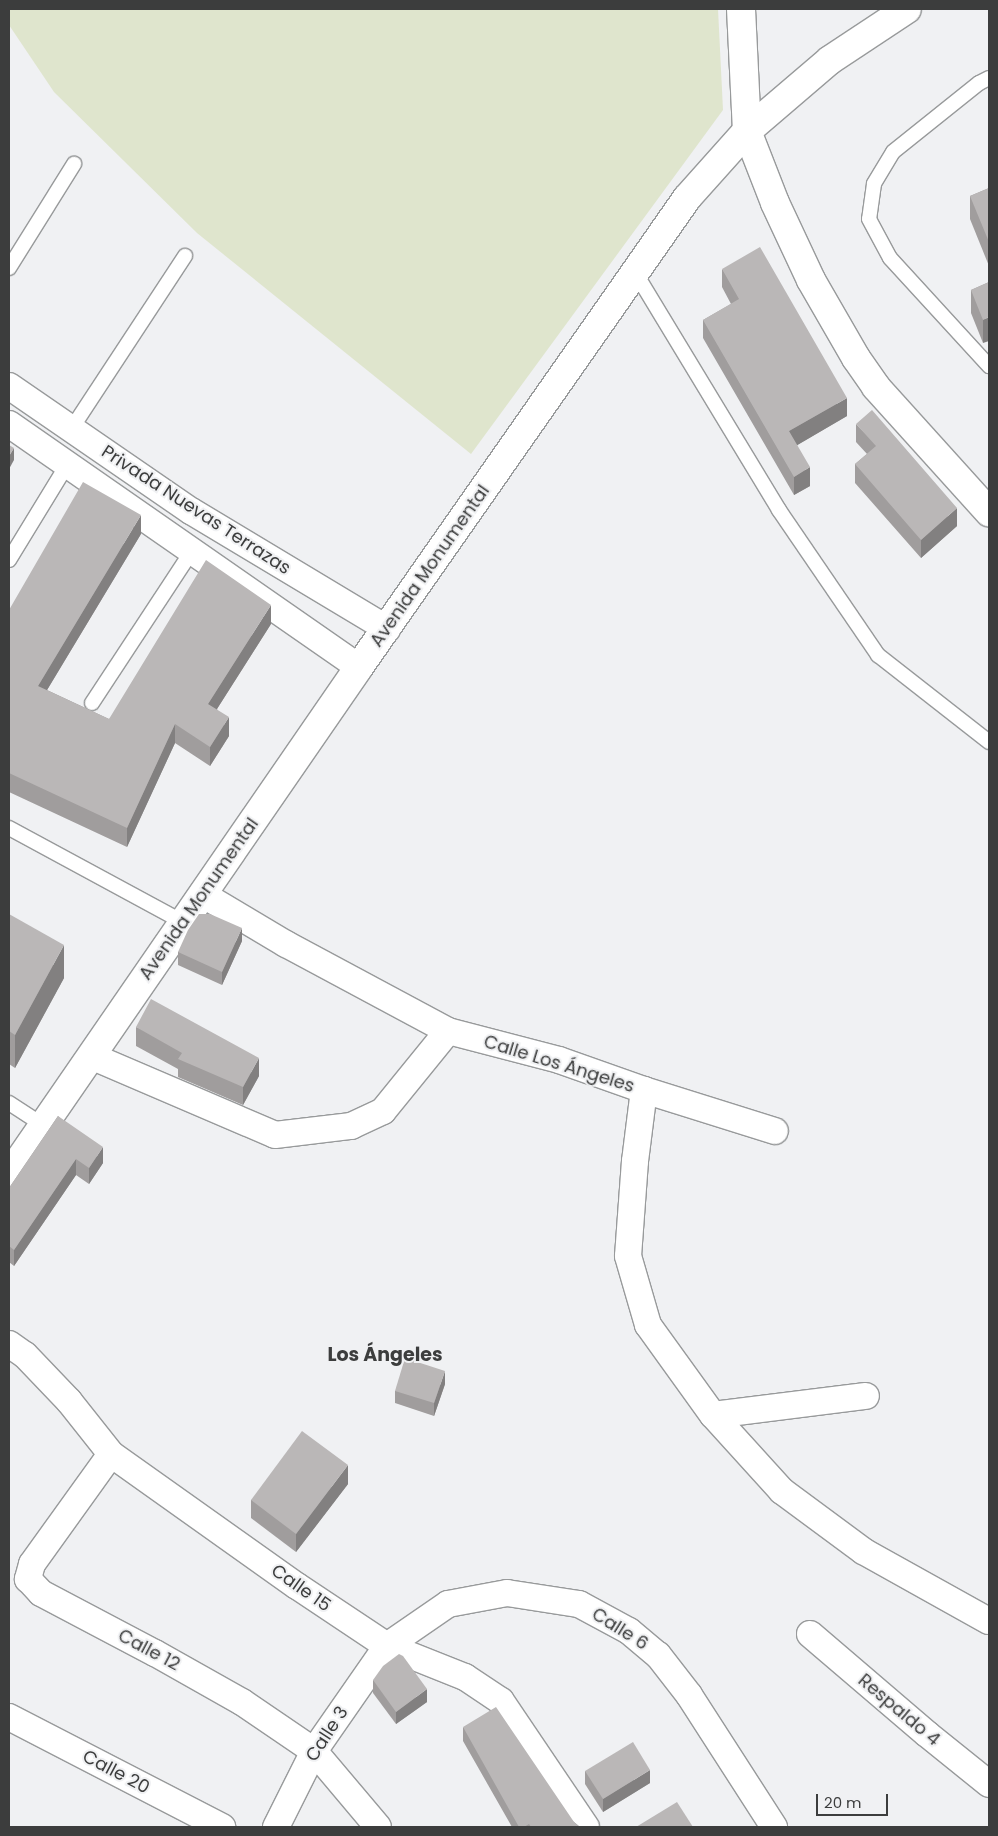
<!DOCTYPE html>
<html>
<head>
<meta charset="utf-8">
<style>
	body { margin:0 }
	#map { position:relative; width:998px; height:1836px; overflow:hidden; background:#f0f1f3; font-family:Poppins,sans-serif }
	div>[style] { position:absolute }
	.green>* { inset:0; background:#dfe5cd }
	.roads { filter:drop-shadow(1px 0 #989a9b) drop-shadow(-1px 0 #989a9b) drop-shadow(0 1px #989a9b) drop-shadow(0 -1px #989a9b) }
	.service>* { height:14px; margin:-7px; padding:0 7px; transform-origin:7px; border-radius:7px; background:#fff }
	.minor>* { height:26px; margin:-13px; padding:0 13px; transform-origin:13px; border-radius:13px; background:#fff }
	.secondary>* { height:28px; margin:-14px; padding:0 14px; transform-origin:14px; border-radius:14px; background:#fff }
	.wall>* { inset:0; background:#a09d9d }
	.shaded-wall>* { inset:0; background:#828080 }
	.building>* { inset:0; background:#bab7b7 }
	span { translate:-50% -50%; white-space:nowrap; text-align:center; line-height:1.15; -webkit-text-stroke:4px #f0f1f3; paint-order:stroke }
	.street-label { font-size:18px; color:#3c3d3d }
	.neighbourhood-label { font-size:19px; color:#3c3d3d; font-weight:700 }
	.frame { position:absolute; inset:0; border:10px solid #3c3d3d; pointer-events:none }
	.scale { position:absolute; left:816px; top:1794px; width:72px; height:22px; box-sizing:border-box; border:2px solid #3c3d3d; border-top:0; padding-left:6px; font-size:15px; line-height:18px; white-space:nowrap; color:#3c3d3d; -webkit-text-stroke:4px #f0f1f3; paint-order:stroke }
</style>
</head>
<body>
<div id="map">
	<div class="green">
		<i style="clip-path:polygon(9px 9px,718px 9px,723px 110px,471px 454px,197px 233px,54px 92px,9px 25px)"></i>
	</div>
	<div class="roads">
		<div class="service">
			<i style="left:989px;top:78px;width:11px;rotate:153deg"></i>
			<i style="left:979px;top:83px;width:110px;rotate:141.3deg"></i>
			<i style="left:893px;top:152px;width:37px;rotate:121deg"></i>
			<i style="left:874px;top:184px;width:35px;rotate:98deg"></i>
			<i style="left:869px;top:219px;width:44px;rotate:61.7deg"></i>
			<i style="left:890px;top:258px;width:147px;rotate:47.5deg"></i>
			<i style="left:9px;top:268px;width:123px;rotate:-58deg"></i>
			<i style="left:635px;top:272px;width:278px;rotate:58.8deg"></i>
			<i style="left:779px;top:510px;width:176px;rotate:55.7deg"></i>
			<i style="left:878px;top:655px;width:141px;rotate:38.1deg"></i>
			<i style="left:72px;top:428px;width:206px;rotate:-56.7deg"></i>
			<i style="left:9px;top:560px;width:111px;rotate:-58.6deg"></i>
			<i style="left:92px;top:703px;width:182px;rotate:-56.7deg"></i>
			<i style="left:9px;top:828px;width:198px;rotate:28.4deg"></i>
			<i style="left:9px;top:1103px;width:40px;rotate:32.9deg"></i>
		</div>
		<div class="minor">
			<i style="left:9px;top:386px;width:221px;rotate:34.5deg"></i>
			<i style="left:191px;top:511px;width:229px;rotate:31deg"></i>
			<i style="left:9px;top:424px;width:426px;rotate:34.8deg"></i>
			<i style="left:202px;top:894px;width:98px;rotate:30.8deg"></i>
			<i style="left:286px;top:944px;width:184px;rotate:28.2deg"></i>
			<i style="left:448px;top:1031px;width:115px;rotate:14.6deg"></i>
			<i style="left:559px;top:1060px;width:90px;rotate:19.4deg"></i>
			<i style="left:644px;top:1090px;width:72px;rotate:97.2deg"></i>
			<i style="left:635px;top:1161px;width:95px;rotate:94.2deg"></i>
			<i style="left:628px;top:1256px;width:72px;rotate:73.8deg"></i>
			<i style="left:648px;top:1325px;width:111px;rotate:54.2deg"></i>
			<i style="left:713px;top:1415px;width:103px;rotate:47.8deg"></i>
			<i style="left:782px;top:1491px;width:101px;rotate:36.5deg"></i>
			<i style="left:863px;top:1551px;width:144px;rotate:29.1deg"></i>
			<i style="left:91px;top:1056px;width:200px;rotate:23.2deg"></i>
			<i style="left:275px;top:1135px;width:77px;rotate:-6.8deg"></i>
			<i style="left:351px;top:1126px;width:35px;rotate:-25deg"></i>
			<i style="left:383px;top:1111px;width:103px;rotate:-50.9deg"></i>
			<i style="left:644px;top:1090px;width:137px;rotate:17.4deg"></i>
			<i style="left:9px;top:1344px;width:19px;rotate:35deg"></i>
			<i style="left:25px;top:1355px;width:64px;rotate:46.3deg"></i>
			<i style="left:69px;top:1401px;width:68px;rotate:51.6deg"></i>
			<i style="left:111px;top:1454px;width:228px;rotate:35.4deg"></i>
			<i style="left:297px;top:1586px;width:108px;rotate:33.7deg"></i>
			<i style="left:387px;top:1646px;width:84px;rotate:21.7deg"></i>
			<i style="left:465px;top:1677px;width:43px;rotate:33.7deg"></i>
			<i style="left:501px;top:1701px;width:152px;rotate:56deg"></i>
			<i style="left:713px;top:1415px;width:154px;rotate:-7.1deg"></i>
			<i style="left:111px;top:1454px;width:135px;rotate:125.7deg"></i>
			<i style="left:32px;top:1564px;width:16px;rotate:105deg"></i>
			<i style="left:28px;top:1579px;width:19px;rotate:47deg"></i>
			<i style="left:41px;top:1593px;width:129px;rotate:27.8deg"></i>
			<i style="left:155px;top:1653px;width:100px;rotate:29.4deg"></i>
			<i style="left:242px;top:1702px;width:87px;rotate:34.2deg"></i>
			<i style="left:314px;top:1751px;width:99px;rotate:49.9deg"></i>
			<i style="left:810px;top:1634px;width:154px;rotate:40.5deg"></i>
			<i style="left:927px;top:1734px;width:80px;rotate:38.9deg"></i>
			<i style="left:9px;top:1717px;width:240px;rotate:27.3deg"></i>
			<i style="left:276px;top:1827px;width:85px;rotate:-63.4deg"></i>
			<i style="left:314px;top:1751px;width:128px;rotate:-55.2deg"></i>
			<i style="left:387px;top:1646px;width:74px;rotate:-34.5deg"></i>
			<i style="left:448px;top:1604px;width:60px;rotate:-10.6deg"></i>
			<i style="left:507px;top:1593px;width:73px;rotate:8.7deg"></i>
			<i style="left:579px;top:1604px;width:57px;rotate:28.4deg"></i>
			<i style="left:629px;top:1631px;width:38px;rotate:40deg"></i>
			<i style="left:658px;top:1655px;width:51px;rotate:52.2deg"></i>
			<i style="left:689px;top:1695px;width:157px;rotate:57.2deg"></i>
		</div>
		<div class="secondary">
			<i style="left:741px;top:9px;width:122px;rotate:87.2deg"></i>
			<i style="left:747px;top:131px;width:77px;rotate:68.7deg"></i>
			<i style="left:775px;top:203px;width:85px;rotate:64.9deg"></i>
			<i style="left:811px;top:280px;width:90px;rotate:60deg"></i>
			<i style="left:856px;top:358px;width:35px;rotate:55deg"></i>
			<i style="left:876px;top:387px;width:169px;rotate:47.9deg"></i>
			<i style="left:9px;top:1175px;width:617px;rotate:-55.43deg"></i>
			<i style="left:359px;top:667px;width:572px;rotate:-55.03deg"></i>
			<i style="left:687px;top:198px;width:90px;rotate:-48.2deg"></i>
			<i style="left:747px;top:131px;width:109px;rotate:-40.5deg"></i>
			<i style="left:830px;top:60px;width:92px;rotate:-33.5deg"></i>
		</div>
	</div>
	<div class="wall">
		<i style="clip-path:polygon(989px 188px,989px 266px,970px 219px,970px 196px)"></i>
		<i style="clip-path:polygon(722px 269px,847px 416px,797px 445px,810px 486px,794px 495px,703px 338px,703px 320px,731px 304px,722px 287px)"></i>
		<i style="clip-path:polygon(989px 282px,983px 343px,971px 313px,971px 290px)"></i>
		<i style="clip-path:polygon(856px 424px,957px 526px,921px 558px,855px 483px,855px 464px,867px 454px,856px 442px)"></i>
		<i style="clip-path:polygon(141px 534px,47px 690px,109px 719px,271px 624px,217px 709px,229px 736px,210px 766px,175px 743px,127px 847px,9px 792px,9px 610px)"></i>
		<i style="clip-path:polygon(9px 914px,64px 978px,15px 1068px,9px 1064px)"></i>
		<i style="clip-path:polygon(242px 941px,222px 985px,178px 965px,178px 952px)"></i>
		<i style="clip-path:polygon(136px 1027px,259px 1076px,243px 1105px,178px 1077px,178px 1069px,136px 1046px)"></i>
		<i style="clip-path:polygon(58px 1116px,103px 1163px,89px 1184px,76px 1175px,14px 1266px,9px 1262px,9px 1188px)"></i>
		<i style="clip-path:polygon(445px 1384px,434px 1416px,395px 1403px,395px 1391px)"></i>
		<i style="clip-path:polygon(348px 1484px,296px 1552px,251px 1518px,251px 1500px)"></i>
		<i style="clip-path:polygon(373px 1680px,427px 1702px,396px 1724px,373px 1693px)"></i>
		<i style="clip-path:polygon(463px 1727px,574px 1822px,580px 1827px,512px 1827px,463px 1741px)"></i>
		<i style="clip-path:polygon(585px 1771px,650px 1783px,603px 1812px,585px 1784px)"></i>
	</div>
	<div class="shaded-wall">
		<i style="clip-path:polygon(989px 317px,989px 341px,983px 343px,983px 320px)"></i>
		<i style="clip-path:polygon(847px 398px,847px 416px,789px 450px,789px 431px)"></i>
		<i style="clip-path:polygon(14px 448px,14px 460px,9px 469px,9px 456px)"></i>
		<i style="clip-path:polygon(810px 467px,810px 486px,794px 495px,794px 477px)"></i>
		<i style="clip-path:polygon(957px 508px,957px 526px,921px 558px,921px 540px)"></i>
		<i style="clip-path:polygon(141px 515px,141px 534px,38px 705px,38px 686px)"></i>
		<i style="clip-path:polygon(271px 605px,271px 624px,208px 723px,208px 704px)"></i>
		<i style="clip-path:polygon(229px 717px,229px 736px,210px 766px,210px 747px)"></i>
		<i style="clip-path:polygon(175px 724px,175px 743px,127px 847px,127px 828px)"></i>
		<i style="clip-path:polygon(242px 928px,242px 941px,222px 985px,222px 972px)"></i>
		<i style="clip-path:polygon(64px 945px,64px 978px,15px 1068px,15px 1035px)"></i>
		<i style="clip-path:polygon(259px 1058px,259px 1076px,243px 1105px,243px 1087px)"></i>
		<i style="clip-path:polygon(103px 1147px,103px 1163px,89px 1184px,89px 1168px)"></i>
		<i style="clip-path:polygon(76px 1159px,76px 1175px,14px 1266px,14px 1250px)"></i>
		<i style="clip-path:polygon(445px 1371px,445px 1384px,434px 1416px,434px 1403px)"></i>
		<i style="clip-path:polygon(348px 1465px,348px 1484px,296px 1552px,296px 1534px)"></i>
		<i style="clip-path:polygon(427px 1689px,427px 1702px,396px 1724px,396px 1712px)"></i>
		<i style="clip-path:polygon(650px 1770px,650px 1783px,603px 1812px,603px 1799px)"></i>
	</div>
	<div class="building">
		<i style="clip-path:polygon(989px 188px,989px 242px,970px 196px)"></i>
		<i style="clip-path:polygon(760px 247px,847px 398px,789px 431px,810px 467px,794px 477px,703px 320px,739px 299px,722px 269px)"></i>
		<i style="clip-path:polygon(989px 282px,989px 317px,983px 320px,971px 290px)"></i>
		<i style="clip-path:polygon(872px 410px,957px 508px,921px 540px,855px 464px,876px 446px,856px 424px)"></i>
		<i style="clip-path:polygon(9px 445px,14px 448px,9px 456px)"></i>
		<i style="clip-path:polygon(83px 482px,141px 515px,38px 686px,109px 719px,206px 560px,271px 605px,208px 704px,229px 717px,210px 747px,175px 724px,127px 828px,9px 773px,9px 610px)"></i>
		<i style="clip-path:polygon(9px 914px,64px 945px,15px 1035px,9px 1031px)"></i>
		<i style="clip-path:polygon(199px 914px,210px 914px,242px 928px,222px 972px,178px 952px,188px 930px)"></i>
		<i style="clip-path:polygon(151px 999px,259px 1058px,243px 1087px,178px 1059px,182px 1053px,136px 1027px)"></i>
		<i style="clip-path:polygon(58px 1116px,103px 1147px,89px 1168px,76px 1159px,14px 1250px,9px 1246px,9px 1188px)"></i>
		<i style="clip-path:polygon(405px 1358px,445px 1371px,434px 1403px,395px 1391px)"></i>
		<i style="clip-path:polygon(302px 1431px,348px 1465px,296px 1534px,251px 1500px)"></i>
		<i style="clip-path:polygon(399px 1654px,403px 1656px,427px 1689px,396px 1712px,373px 1680px,383px 1666px)"></i>
		<i style="clip-path:polygon(496px 1707px,574px 1822px,580px 1827px,531px 1827px,529px 1824px,524px 1827px,519px 1827px,463px 1727px)"></i>
		<i style="clip-path:polygon(633px 1742px,650px 1770px,603px 1799px,585px 1771px)"></i>
		<i style="clip-path:polygon(677px 1802px,693px 1827px,636px 1827px)"></i>
	</div>
	<div class="street-label">
		<span style="left:196px;top:510px;rotate:33deg">Privada Nuevas Terrazas</span>
		<span style="left:430px;top:566px;rotate:-55deg">Avenida Monumental</span>
		<span style="left:199px;top:899px;rotate:-55deg">Avenida Monumental</span>
		<span style="left:559px;top:1064px;rotate:17deg">Calle Los Ángeles</span>
		<span style="left:301px;top:1588px;rotate:35deg">Calle 15</span>
		<span style="left:620px;top:1629px;rotate:32deg">Calle 6</span>
		<span style="left:149px;top:1650px;rotate:28deg">Calle 12</span>
		<span style="left:899px;top:1710px;rotate:40deg">Respaldo 4</span>
		<span style="left:327px;top:1734px;rotate:-57deg">Calle 3</span>
		<span style="left:116px;top:1772px;rotate:28deg">Calle 20</span>
	</div>
	<div class="neighbourhood-label">
		<span style="left:385px;top:1355px">Los Ángeles</span>
	</div>
	<div class="frame"></div>
	<div class="scale">20 m</div>
</div>
</body>
</html>
